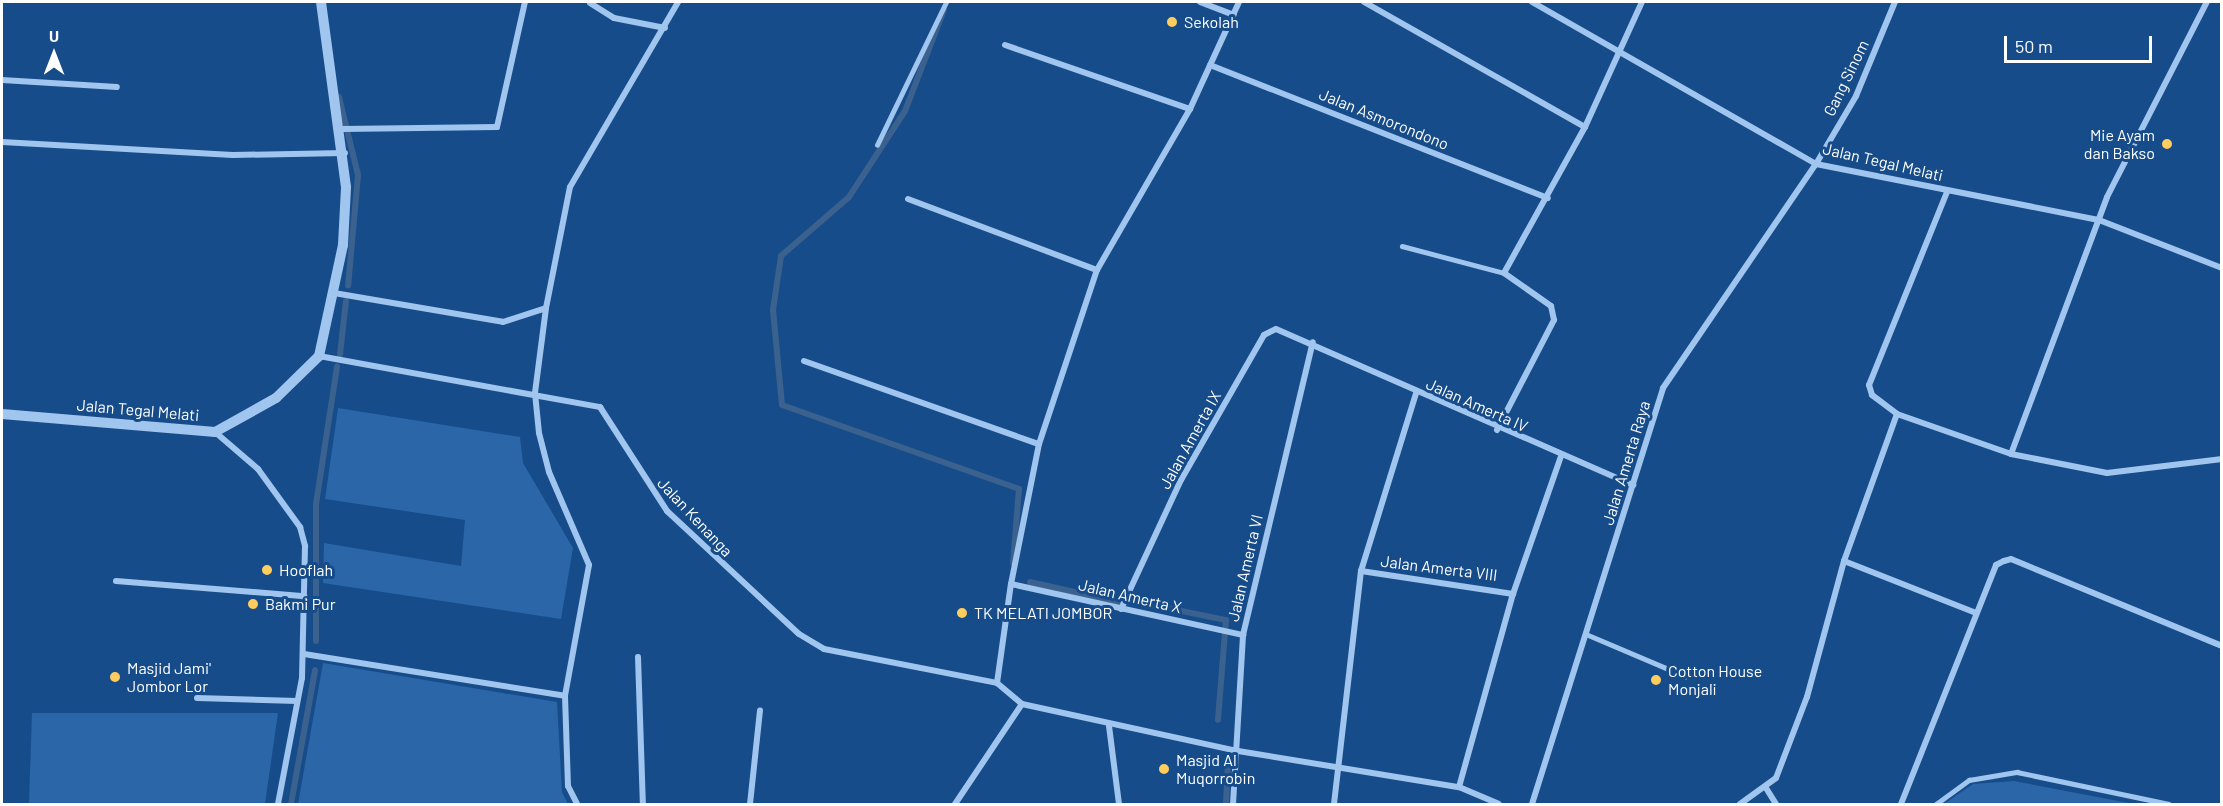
<!DOCTYPE html>
<html>
<head>
<meta charset="utf-8">
<style>
	body { margin:0 }
	#map { position:relative; width:2223px; height:806px; overflow:hidden; background:#174c8a; font-family:Barlow,sans-serif }
	div>[style] { position:absolute }
	.green>* { inset:0; background:#2a66a8 }
	.stream>* { height:6px; margin:-3px; padding:0 3px; transform-origin:3px; border-radius:3px; background:#3b618f }
	.service>* { height:4.5px; margin:-2.25px; padding:0 2.25px; transform-origin:2.25px; border-radius:2.25px; background:#a0c5ee }
	.minor>* { height:6px; margin:-3px; padding:0 3px; transform-origin:3px; border-radius:3px; background:#a0c5ee }
	.tertiary>* { height:10px; margin:-5px; padding:0 5px; transform-origin:5px; border-radius:5px; background:#a0c5ee }
	.dots>* { width:16px; height:16px; translate:-50% -50%; box-sizing:border-box; border:3px solid #174c8a; border-radius:50% }
	span { translate:-50% -50%; white-space:nowrap; text-align:center; line-height:1.15; -webkit-text-stroke:6px #174c8a; paint-order:stroke }
	.poi-label { font-size:16px; color:#fff }
	.left { translate:0 -50%; text-align:left }
	.right { translate:-100% -50%; text-align:right }
	.street-label { font-size:16px; color:#fff }
	.frame { position:absolute; inset:0; border:3px solid #fff; pointer-events:none }
	.north { position:absolute; left:24px; top:24px; width:60px; height:60px; -webkit-text-stroke:4px #174c8a; paint-order:stroke; rotate:0deg; font-size:16px; font-weight:700; line-height:24px; text-align:center; color:#fff }
	.north::after { content:''; display:block; margin:auto; width:21px; height:27px; background:#fff; clip-path:polygon(50% 0,100% 100%,50% 72%,0 100%) }
	.scale { position:absolute; left:2004px; top:36px; width:148px; height:27px; box-sizing:border-box; border:3px solid #fff; border-top:0; padding-left:8px; font-size:18px; line-height:21px; white-space:nowrap; color:#fff; -webkit-text-stroke:4px #174c8a; paint-order:stroke }
</style>
</head>
<body>
<div id="map">
	<div class="green">
		<i style="clip-path:polygon(338px 408px,520px 437px,523px 463px,573px 548px,561px 619px,323px 583px,324px 543px,461px 566px,465px 520px,325px 499px)"></i>
		<i style="clip-path:polygon(323px 663px,557px 702px,562px 792px,568px 804px,298px 804px)"></i>
		<i style="clip-path:polygon(32px 713px,278px 713px,265px 804px,29px 804px)"></i>
		<i style="clip-path:polygon(2014px 781px,2134px 804px,1944px 804px,1973px 784px)"></i>
	</div>
	<div class="stream">
		<i style="left:944px;top:10px;width:108px;rotate:111.1deg"></i>
		<i style="left:905px;top:111px;width:103px;rotate:123.1deg"></i>
		<i style="left:849px;top:197px;width:90px;rotate:139.1deg"></i>
		<i style="left:781px;top:256px;width:55px;rotate:98.4deg"></i>
		<i style="left:773px;top:310px;width:95px;rotate:84.6deg"></i>
		<i style="left:782px;top:405px;width:251px;rotate:19.5deg"></i>
		<i style="left:1019px;top:489px;width:74px;rotate:94.6deg"></i>
		<i style="left:339px;top:97px;width:80px;rotate:76.3deg"></i>
		<i style="left:358px;top:175px;width:111px;rotate:95.1deg"></i>
		<i style="left:340px;top:355px;width:54px;rotate:-83.7deg"></i>
		<i style="left:1030px;top:582px;width:91px;rotate:12.7deg"></i>
		<i style="left:1138px;top:602px;width:90px;rotate:11.6deg"></i>
		<i style="left:1226px;top:620px;width:100px;rotate:94.6deg"></i>
		<i style="left:316px;top:641px;width:137px;rotate:-90deg"></i>
		<i style="left:316px;top:504px;width:139px;rotate:-81.3deg"></i>
		<i style="left:291px;top:804px;width:136px;rotate:-79.8deg"></i>
		<i style="left:1226px;top:804px;width:43px;rotate:-87.3deg"></i>
	</div>
	<div class="service">
		<i style="left:877px;top:145px;width:159px;rotate:-64.2deg"></i>
		<i style="left:1402px;top:246px;width:106px;rotate:14.8deg"></i>
		<i style="left:1586px;top:634px;width:108px;rotate:23deg"></i>
		<i style="left:1936px;top:804px;width:41px;rotate:-36deg"></i>
		<i style="left:1969px;top:780px;width:49px;rotate:-9.5deg"></i>
		<i style="left:2017px;top:772px;width:155px;rotate:11.9deg"></i>
	</div>
	<div class="minor">
		<i style="left:1200px;top:2px;width:36px;rotate:21deg"></i>
		<i style="left:1364px;top:2px;width:254px;rotate:29.5deg"></i>
		<i style="left:1532px;top:2px;width:327px;rotate:29.7deg"></i>
		<i style="left:1816px;top:164px;width:288px;rotate:11.2deg"></i>
		<i style="left:2099px;top:220px;width:132px;rotate:21.3deg"></i>
		<i style="left:590px;top:3px;width:28px;rotate:32deg"></i>
		<i style="left:614px;top:18px;width:52px;rotate:11.1deg"></i>
		<i style="left:1005px;top:45px;width:196px;rotate:19.1deg"></i>
		<i style="left:1210px;top:65px;width:363px;rotate:21.5deg"></i>
		<i style="left:2px;top:80px;width:115px;rotate:3.5deg"></i>
		<i style="left:342px;top:129px;width:155px;rotate:-0.7deg"></i>
		<i style="left:497px;top:127px;width:128px;rotate:-77.4deg"></i>
		<i style="left:2px;top:142px;width:231px;rotate:3.2deg"></i>
		<i style="left:233px;top:155px;width:112px;rotate:-1deg"></i>
		<i style="left:1947px;top:192px;width:208px;rotate:112deg"></i>
		<i style="left:1869px;top:385px;width:10px;rotate:73deg"></i>
		<i style="left:1872px;top:395px;width:31px;rotate:37deg"></i>
		<i style="left:1897px;top:414px;width:121px;rotate:19.3deg"></i>
		<i style="left:2011px;top:454px;width:98px;rotate:11.2deg"></i>
		<i style="left:2107px;top:473px;width:116px;rotate:-6.9deg"></i>
		<i style="left:908px;top:199px;width:202px;rotate:20.6deg"></i>
		<i style="left:334px;top:293px;width:171px;rotate:9.7deg"></i>
		<i style="left:503px;top:322px;width:45px;rotate:-18deg"></i>
		<i style="left:546px;top:308px;width:123px;rotate:-78.8deg"></i>
		<i style="left:570px;top:187px;width:214px;rotate:-59.7deg"></i>
		<i style="left:546px;top:308px;width:86px;rotate:97.4deg"></i>
		<i style="left:535px;top:393px;width:40px;rotate:84.3deg"></i>
		<i style="left:539px;top:433px;width:40px;rotate:75.6deg"></i>
		<i style="left:549px;top:472px;width:101px;rotate:66.7deg"></i>
		<i style="left:589px;top:565px;width:133px;rotate:100.4deg"></i>
		<i style="left:319px;top:356px;width:286px;rotate:10.3deg"></i>
		<i style="left:600px;top:407px;width:124px;rotate:57.2deg"></i>
		<i style="left:667px;top:511px;width:180px;rotate:43deg"></i>
		<i style="left:799px;top:634px;width:29px;rotate:31deg"></i>
		<i style="left:824px;top:649px;width:176px;rotate:11.1deg"></i>
		<i style="left:804px;top:361px;width:249px;rotate:19.5deg"></i>
		<i style="left:1497px;top:430px;width:124px;rotate:-62.6deg"></i>
		<i style="left:1554px;top:320px;width:14px;rotate:-102deg"></i>
		<i style="left:1551px;top:306px;width:57px;rotate:-144.9deg"></i>
		<i style="left:1504px;top:273px;width:167px;rotate:-61deg"></i>
		<i style="left:1585px;top:127px;width:137px;rotate:-65.5deg"></i>
		<i style="left:215px;top:432px;width:57px;rotate:40.7deg"></i>
		<i style="left:258px;top:469px;width:72px;rotate:54.1deg"></i>
		<i style="left:300px;top:527px;width:20px;rotate:75deg"></i>
		<i style="left:305px;top:546px;width:132px;rotate:91.3deg"></i>
		<i style="left:302px;top:678px;width:128px;rotate:100.8deg"></i>
		<i style="left:2011px;top:454px;width:274px;rotate:-69.5deg"></i>
		<i style="left:2107px;top:197px;width:219px;rotate:-62.9deg"></i>
		<i style="left:1844px;top:561px;width:156px;rotate:-70.2deg"></i>
		<i style="left:1361px;top:571px;width:154px;rotate:8.6deg"></i>
		<i style="left:116px;top:581px;width:189px;rotate:4.6deg"></i>
		<i style="left:1011px;top:584px;width:238px;rotate:12.4deg"></i>
		<i style="left:1121px;top:609px;width:142px;rotate:-65.1deg"></i>
		<i style="left:1181px;top:480px;width:167px;rotate:-60.2deg"></i>
		<i style="left:1264px;top:335px;width:13px;rotate:-27deg"></i>
		<i style="left:1276px;top:329px;width:390px;rotate:23.6deg"></i>
		<i style="left:304px;top:654px;width:264px;rotate:9.1deg"></i>
		<i style="left:565px;top:696px;width:90px;rotate:88.1deg"></i>
		<i style="left:568px;top:786px;width:20px;rotate:63deg"></i>
		<i style="left:638px;top:657px;width:147px;rotate:88.1deg"></i>
		<i style="left:197px;top:698px;width:100px;rotate:1.7deg"></i>
		<i style="left:1022px;top:704px;width:221px;rotate:12.3deg"></i>
		<i style="left:1238px;top:751px;width:224px;rotate:9.3deg"></i>
		<i style="left:1459px;top:787px;width:43px;rotate:23deg"></i>
		<i style="left:1109px;top:726px;width:79px;rotate:82.7deg"></i>
		<i style="left:1459px;top:787px;width:200px;rotate:-74.4deg"></i>
		<i style="left:1513px;top:594px;width:146px;rotate:-70.8deg"></i>
		<i style="left:1766px;top:788px;width:19px;rotate:58deg"></i>
		<i style="left:750px;top:804px;width:94px;rotate:-83.9deg"></i>
		<i style="left:955px;top:804px;width:120px;rotate:-56.2deg"></i>
		<i style="left:1022px;top:704px;width:33px;rotate:-140deg"></i>
		<i style="left:997px;top:683px;width:100px;rotate:-82deg"></i>
		<i style="left:1011px;top:584px;width:143px;rotate:-78.7deg"></i>
		<i style="left:1039px;top:444px;width:183px;rotate:-71.6deg"></i>
		<i style="left:1097px;top:270px;width:186px;rotate:-60deg"></i>
		<i style="left:1190px;top:109px;width:118px;rotate:-65.4deg"></i>
		<i style="left:1233px;top:804px;width:169px;rotate:-86.6deg"></i>
		<i style="left:1243px;top:635px;width:301px;rotate:-76.6deg"></i>
		<i style="left:1334px;top:804px;width:235px;rotate:-83.4deg"></i>
		<i style="left:1361px;top:571px;width:186px;rotate:-72.8deg"></i>
		<i style="left:1532px;top:804px;width:436px;rotate:-72.5deg"></i>
		<i style="left:1663px;top:388px;width:271px;rotate:-55.7deg"></i>
		<i style="left:1816px;top:164px;width:79px;rotate:-59.5deg"></i>
		<i style="left:1856px;top:96px;width:102px;rotate:-67.5deg"></i>
		<i style="left:1740px;top:804px;width:44px;rotate:-35.8deg"></i>
		<i style="left:1776px;top:778px;width:87px;rotate:-69.1deg"></i>
		<i style="left:1807px;top:697px;width:141px;rotate:-74.8deg"></i>
		<i style="left:1844px;top:561px;width:142px;rotate:21.5deg"></i>
		<i style="left:1901px;top:804px;width:257px;rotate:-68.3deg"></i>
		<i style="left:1996px;top:565px;width:9px;rotate:-27deg"></i>
		<i style="left:2004px;top:561px;width:7px;rotate:-16deg"></i>
		<i style="left:2011px;top:559px;width:228px;rotate:22.4deg"></i>
	</div>
	<div class="tertiary">
		<i style="left:2px;top:414px;width:214px;rotate:4.8deg"></i>
		<i style="left:215px;top:432px;width:70px;rotate:-29.1deg"></i>
		<i style="left:276px;top:398px;width:60px;rotate:-44.3deg"></i>
		<i style="left:319px;top:356px;width:114px;rotate:-77.8deg"></i>
		<i style="left:343px;top:245px;width:58px;rotate:-87deg"></i>
		<i style="left:346px;top:187px;width:187px;rotate:-97.7deg"></i>
	</div>
	<div class="dots">
		<i style="left:1172px;top:22px;background:#ffcd5d"></i>
		<i style="left:2167px;top:144px;background:#ffcd5d"></i>
		<i style="left:267px;top:570px;background:#ffcd5d"></i>
		<i style="left:253px;top:604px;background:#ffcd5d"></i>
		<i style="left:962px;top:613px;background:#ffcd5d"></i>
		<i style="left:115px;top:677px;background:#ffcd5d"></i>
		<i style="left:1656px;top:680px;background:#ffcd5d"></i>
		<i style="left:1164px;top:769px;background:#ffcd5d"></i>
	</div>
	<div class="poi-label">
		<span class="left" style="left:1184px;top:22px">Sekolah</span>
		<span class="right" style="left:2155px;top:144px">Mie Ayam<br>dan Bakso</span>
		<span class="left" style="left:279px;top:570px">Hooflah</span>
		<span class="left" style="left:265px;top:604px">Bakmi Pur</span>
		<span class="left" style="left:974px;top:613px">TK MELATI JOMBOR</span>
		<span class="left" style="left:127px;top:677px">Masjid Jami'<br>Jombor Lor</span>
		<span class="left" style="left:1668px;top:680px">Cotton House<br>Monjali</span>
		<span class="left" style="left:1176px;top:769px">Masjid Al<br>Muqorrobin</span>
	</div>
	<div class="street-label">
		<span style="left:1846px;top:78px;rotate:-64deg">Gang Sinom</span>
		<span style="left:1384px;top:119px;rotate:22deg">Jalan Asmorondono</span>
		<span style="left:1883px;top:162px;rotate:13deg">Jalan Tegal Melati</span>
		<span style="left:1477px;top:405px;rotate:24deg">Jalan Amerta IV</span>
		<span style="left:138px;top:410px;rotate:5deg">Jalan Tegal Melati</span>
		<span style="left:1190px;top:440px;rotate:-61deg">Jalan Amerta IX</span>
		<span style="left:1626px;top:463px;rotate:-73deg">Jalan Amerta Raya</span>
		<span style="left:695px;top:517px;rotate:47deg">Jalan Kenanga</span>
		<span style="left:1245px;top:568px;rotate:-77deg">Jalan Amerta VI</span>
		<span style="left:1439px;top:568px;rotate:7deg">Jalan Amerta VIII</span>
		<span style="left:1130px;top:596px;rotate:13deg">Jalan Amerta X</span>
	</div>
	<div class="frame"></div>
	<div class="north">U</div>
	<div class="scale">50 m</div>
</div>
</body>
</html>
